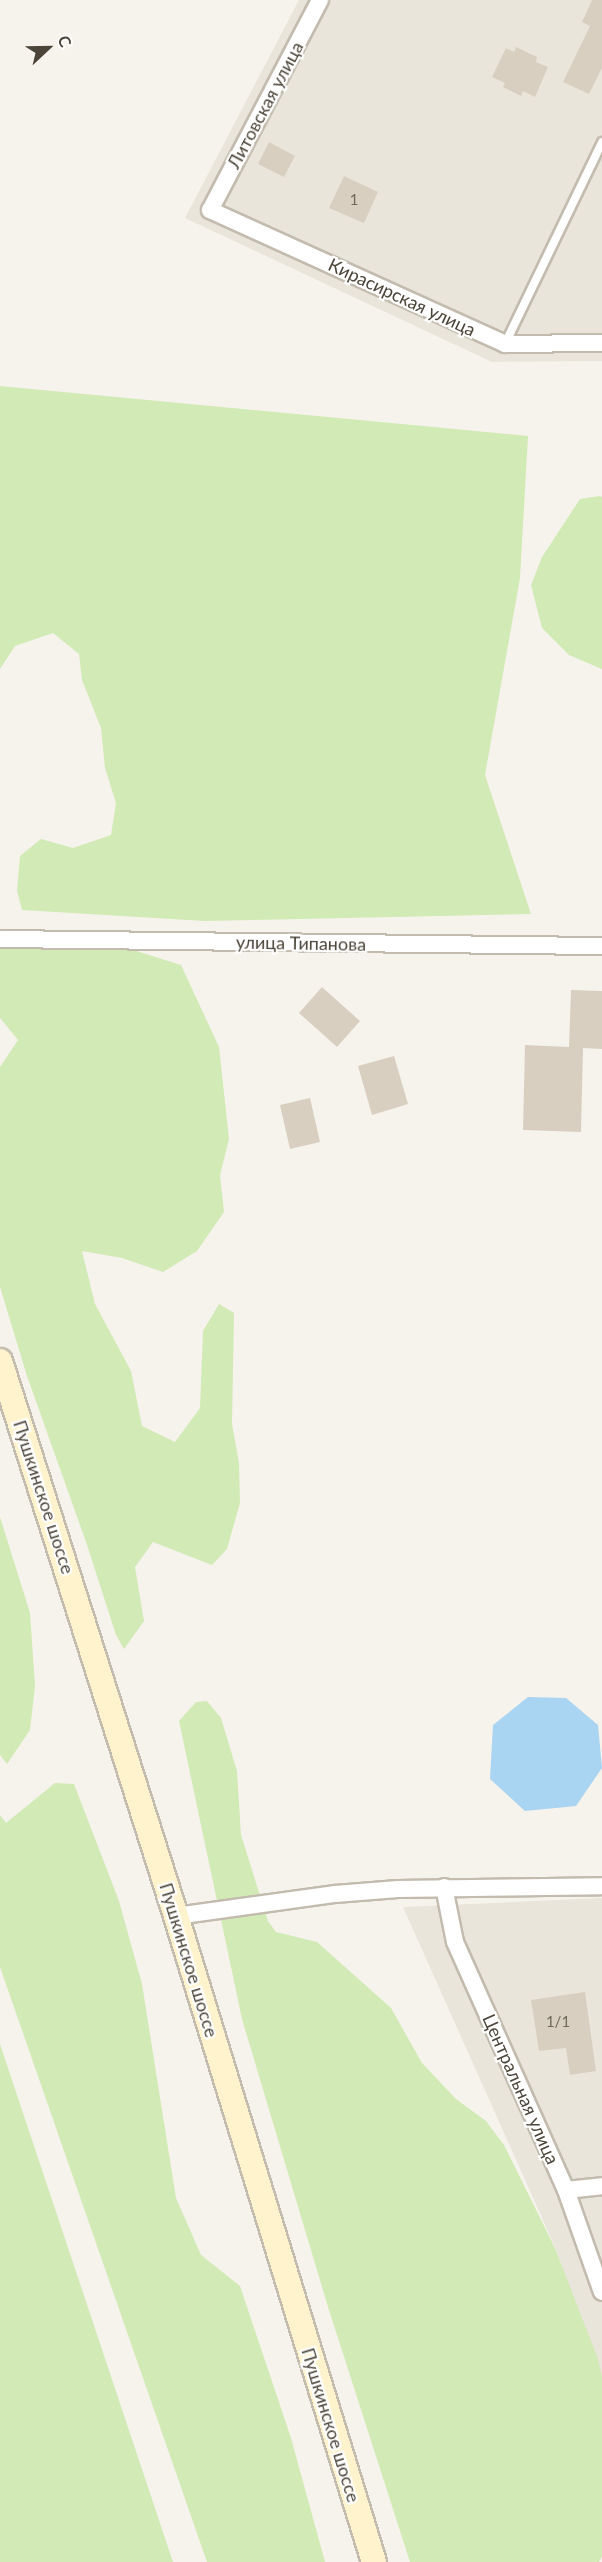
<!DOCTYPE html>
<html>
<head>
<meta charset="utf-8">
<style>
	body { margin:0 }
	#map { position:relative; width:602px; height:2562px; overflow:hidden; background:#f6f3ec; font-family:Lato,sans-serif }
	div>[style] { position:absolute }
	.residential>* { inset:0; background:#eae5da }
	.green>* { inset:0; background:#d2eab5 }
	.water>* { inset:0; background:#a9d4f2 }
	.building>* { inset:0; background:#d8cfc1 }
	.roads { filter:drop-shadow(2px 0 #c2bbae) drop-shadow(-2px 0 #c2bbae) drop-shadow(0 2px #c2bbae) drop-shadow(0 -2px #c2bbae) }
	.service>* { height:8px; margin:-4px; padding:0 4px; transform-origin:4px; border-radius:4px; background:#fff }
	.minor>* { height:16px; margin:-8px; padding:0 8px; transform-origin:8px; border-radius:8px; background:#fff }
	.secondary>* { height:24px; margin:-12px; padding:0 12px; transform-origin:12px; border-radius:12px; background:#fff3cd }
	span { translate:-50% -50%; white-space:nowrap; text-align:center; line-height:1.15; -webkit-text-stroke:4.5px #fff; paint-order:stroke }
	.number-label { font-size:15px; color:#6e675b }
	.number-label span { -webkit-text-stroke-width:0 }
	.street-label { font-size:18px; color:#4b4439 }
	.north { position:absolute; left:18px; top:18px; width:60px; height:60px; -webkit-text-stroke:4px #fff; paint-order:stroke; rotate:68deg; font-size:16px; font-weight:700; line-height:24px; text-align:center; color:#4b4439 }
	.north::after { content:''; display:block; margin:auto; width:21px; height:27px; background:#4b4439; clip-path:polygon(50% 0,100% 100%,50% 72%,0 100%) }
</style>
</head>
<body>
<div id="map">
	<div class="residential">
		<i style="clip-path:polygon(299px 0,602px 0,602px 361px,492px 362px,185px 218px)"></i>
		<i style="clip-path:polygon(602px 1898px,602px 2376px,555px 2247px,403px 1907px)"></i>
	</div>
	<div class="green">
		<i style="clip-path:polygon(0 386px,528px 436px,520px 578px,485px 775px,531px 914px,205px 921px,22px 910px,17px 891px,20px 856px,41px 839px,73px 848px,111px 835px,116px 803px,105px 768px,101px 728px,82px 680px,79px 654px,53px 633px,15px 646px,0 669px)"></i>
		<i style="clip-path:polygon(600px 496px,602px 497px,602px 669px,569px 655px,542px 628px,531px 585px,542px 557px,580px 499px)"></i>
		<i style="clip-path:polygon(0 943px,133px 950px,181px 965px,219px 1047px,229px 1139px,220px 1175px,224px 1212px,197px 1251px,163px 1272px,122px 1258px,82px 1251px,95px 1304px,131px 1371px,142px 1426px,175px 1442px,200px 1408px,203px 1331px,219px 1304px,234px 1313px,232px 1424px,239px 1463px,240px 1503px,227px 1549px,212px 1565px,153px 1542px,135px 1567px,144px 1621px,124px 1649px,116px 1635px,86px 1542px,27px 1376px,0 1287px,0 1067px,18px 1040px,0 1018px)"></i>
		<i style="clip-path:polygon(0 1517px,30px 1613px,35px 1686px,30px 1730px,7px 1764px,0 1755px)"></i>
		<i style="clip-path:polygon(207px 1701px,221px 1718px,237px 1771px,241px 1835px,268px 1921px,276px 1932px,317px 1942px,391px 2008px,422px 2063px,456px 2099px,486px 2121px,504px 2145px,555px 2248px,598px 2359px,602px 2377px,602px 2556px,599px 2562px,410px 2562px,328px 2307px,242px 2019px,179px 1721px,196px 1702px)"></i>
		<i style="clip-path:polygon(55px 1783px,74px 1784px,119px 1901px,142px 1984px,176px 2198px,201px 2255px,240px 2286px,291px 2438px,325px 2562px,207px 2562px,0 1967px,0 1815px,6px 1823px)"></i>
		<i style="clip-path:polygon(0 2044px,173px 2562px,0 2562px)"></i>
	</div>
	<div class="water">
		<i style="clip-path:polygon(528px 1697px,566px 1698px,598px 1725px,602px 1768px,576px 1806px,525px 1811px,490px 1779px,493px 1725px)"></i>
	</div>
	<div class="building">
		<i style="clip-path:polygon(592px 0,602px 0,602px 68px,589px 94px,563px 82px,590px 26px,582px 22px)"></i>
		<i style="clip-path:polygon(516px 47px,537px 57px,536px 62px,548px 67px,535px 97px,523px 91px,521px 96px,503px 87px,505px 83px,492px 77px,506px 48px,514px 52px)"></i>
		<i style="clip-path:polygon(269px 142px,295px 156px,284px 177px,258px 164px)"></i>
		<i style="clip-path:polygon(344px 176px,378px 192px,364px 223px,329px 208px)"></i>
		<i style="clip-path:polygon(322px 987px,360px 1021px,337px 1047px,299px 1013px)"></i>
		<i style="clip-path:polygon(571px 990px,602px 991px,602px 1049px,583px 1048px,581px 1132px,523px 1130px,525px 1045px,569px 1047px)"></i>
		<i style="clip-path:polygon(394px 1056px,408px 1104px,372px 1115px,358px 1066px)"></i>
		<i style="clip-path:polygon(310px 1098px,320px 1142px,290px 1149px,280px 1105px)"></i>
		<i style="clip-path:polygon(585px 1992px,596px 2071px,570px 2075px,566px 2048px,539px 2051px,531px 2000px)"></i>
	</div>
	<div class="roads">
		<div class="service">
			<i style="left:505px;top:344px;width:224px;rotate:-64.3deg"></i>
		</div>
		<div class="minor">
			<i style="left:320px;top:0;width:237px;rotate:117.6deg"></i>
			<i style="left:210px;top:210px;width:324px;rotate:24.4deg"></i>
			<i style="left:505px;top:344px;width:97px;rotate:-0.6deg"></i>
			<i style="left:0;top:939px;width:602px;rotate:0.67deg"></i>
			<i style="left:444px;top:1887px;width:56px;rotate:78.7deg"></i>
			<i style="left:455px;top:1942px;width:272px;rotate:65.9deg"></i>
			<i style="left:566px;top:2190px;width:108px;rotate:70.6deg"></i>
			<i style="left:176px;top:1916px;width:161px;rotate:-7.9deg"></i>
			<i style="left:335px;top:1894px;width:63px;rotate:-4.5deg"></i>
			<i style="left:398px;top:1889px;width:204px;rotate:-0.8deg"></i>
			<i style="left:566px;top:2190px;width:36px;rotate:-6deg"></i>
		</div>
		<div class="secondary">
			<i style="left:0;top:1361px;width:582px;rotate:72.41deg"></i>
			<i style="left:176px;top:1916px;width:676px;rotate:72.96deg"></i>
		</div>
	</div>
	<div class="number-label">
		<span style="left:354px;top:200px">1</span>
		<span style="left:558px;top:2022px">1/1</span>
	</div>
	<div class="street-label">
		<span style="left:265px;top:105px;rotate:-62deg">Литовская улица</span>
		<span style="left:402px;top:297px;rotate:25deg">Кирасирская улица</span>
		<span style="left:301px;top:943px;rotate:1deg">улица Типанова</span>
		<span style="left:44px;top:1497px;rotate:72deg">Пушкинское шоссе</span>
		<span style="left:189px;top:1960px;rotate:73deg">Пушкинское шоссе</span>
		<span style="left:521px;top:2089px;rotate:66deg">Центральная улица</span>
		<span style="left:331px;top:2425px;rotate:73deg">Пушкинское шоссе</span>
	</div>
	<div class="north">С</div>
</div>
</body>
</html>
